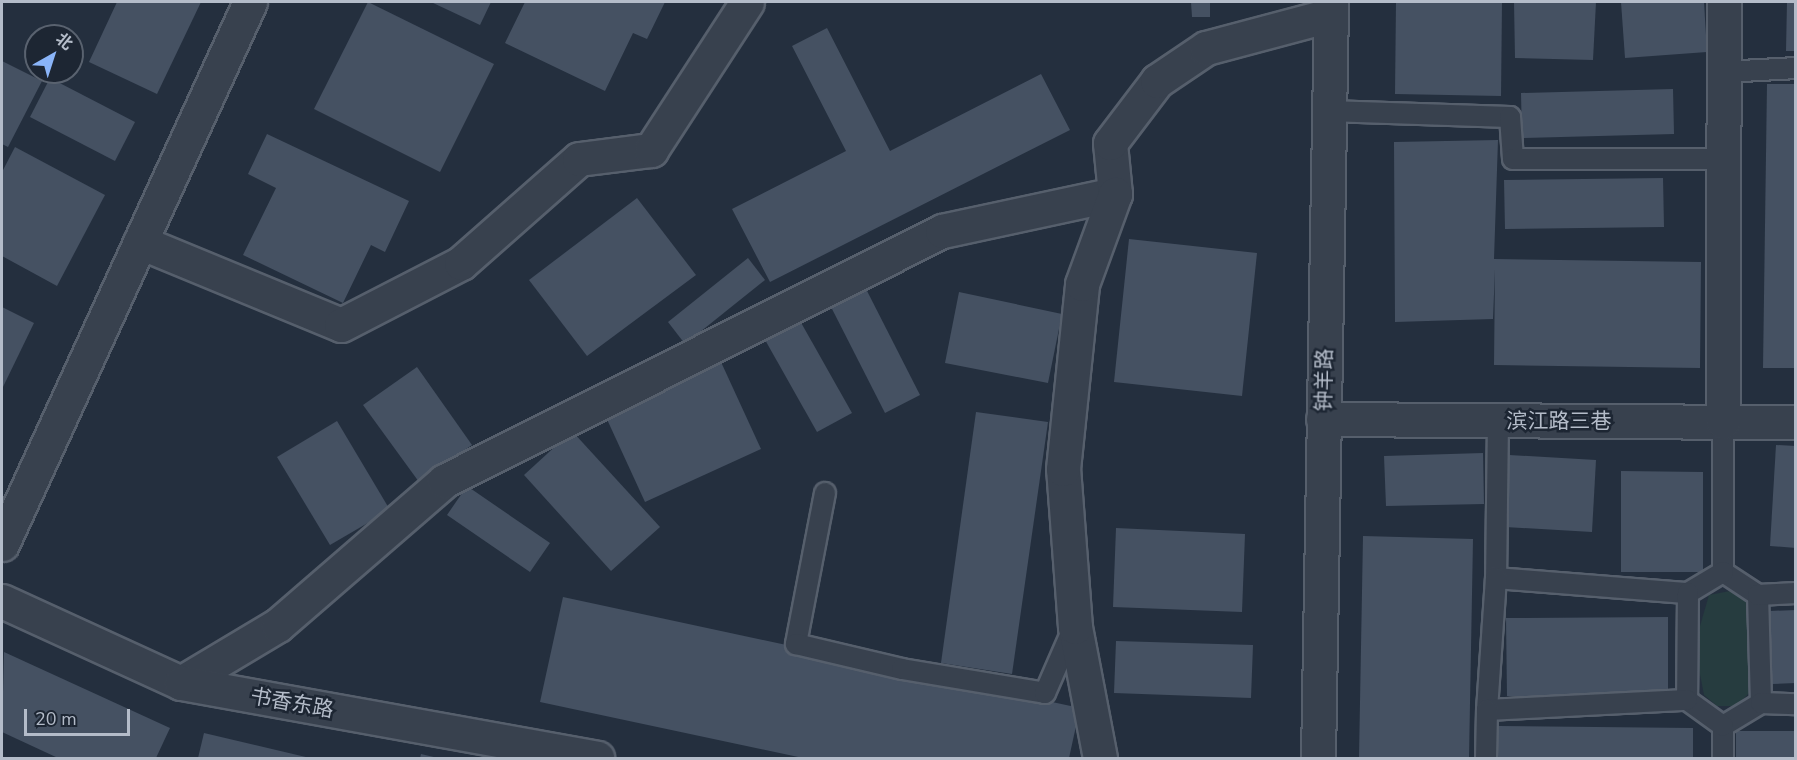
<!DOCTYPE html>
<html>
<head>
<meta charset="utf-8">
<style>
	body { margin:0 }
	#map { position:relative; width:1797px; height:760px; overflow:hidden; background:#242f3e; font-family:"Nunito Sans","Noto Sans SC",sans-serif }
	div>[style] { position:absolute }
	.green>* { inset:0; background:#263c3f }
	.building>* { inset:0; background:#455162 }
	.roads { filter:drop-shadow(2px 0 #565f6c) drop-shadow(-2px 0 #565f6c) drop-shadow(0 2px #565f6c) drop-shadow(0 -2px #565f6c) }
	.service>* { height:20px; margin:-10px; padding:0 10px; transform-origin:10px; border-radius:10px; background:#38414e }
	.minor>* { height:33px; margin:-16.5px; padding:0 16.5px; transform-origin:16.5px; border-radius:16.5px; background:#38414e }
	.tertiary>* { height:33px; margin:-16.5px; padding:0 16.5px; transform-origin:16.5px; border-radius:16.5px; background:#38414e }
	span { translate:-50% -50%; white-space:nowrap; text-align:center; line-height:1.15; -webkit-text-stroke:5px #1d2633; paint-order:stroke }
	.street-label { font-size:21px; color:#b4bcc9 }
	.frame { position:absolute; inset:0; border:3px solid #b4bcc9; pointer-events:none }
	.north { position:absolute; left:24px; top:24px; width:60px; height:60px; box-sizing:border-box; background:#1d2633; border:2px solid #59626f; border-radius:50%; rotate:39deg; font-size:16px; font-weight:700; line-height:24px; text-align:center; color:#b4bcc9 }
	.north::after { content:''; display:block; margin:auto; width:21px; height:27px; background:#8ab4f8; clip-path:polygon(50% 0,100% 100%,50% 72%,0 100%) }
	.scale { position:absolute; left:24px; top:709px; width:106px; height:27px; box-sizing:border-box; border:3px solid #b4bcc9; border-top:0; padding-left:8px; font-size:18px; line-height:21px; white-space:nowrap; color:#b4bcc9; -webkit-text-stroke:4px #1d2633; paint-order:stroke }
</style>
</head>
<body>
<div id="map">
	<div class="green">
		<i style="clip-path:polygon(1730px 591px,1743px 597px,1752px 612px,1754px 665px,1750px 692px,1737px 706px,1717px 706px,1704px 695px,1697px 659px,1700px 626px,1709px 595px)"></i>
	</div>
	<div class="building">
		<i style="clip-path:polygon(117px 2px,201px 2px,157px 94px,89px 62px)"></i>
		<i style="clip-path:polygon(368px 2px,494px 64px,440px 172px,314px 109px)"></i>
		<i style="clip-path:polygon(431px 2px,491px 2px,480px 25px)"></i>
		<i style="clip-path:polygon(525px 2px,665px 2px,647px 39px,633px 33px,605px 91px,505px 43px)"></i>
		<i style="clip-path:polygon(1191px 2px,1210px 2px,1210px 17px,1192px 17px)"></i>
		<i style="clip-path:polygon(1396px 2px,1502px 2px,1501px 96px,1395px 94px)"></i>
		<i style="clip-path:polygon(1514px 2px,1596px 2px,1593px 60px,1515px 58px)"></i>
		<i style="clip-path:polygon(1621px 2px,1704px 2px,1707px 52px,1625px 58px)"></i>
		<i style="clip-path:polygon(1787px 2px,1796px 2px,1796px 51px,1786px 51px)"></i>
		<i style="clip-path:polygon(827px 28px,890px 151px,1041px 74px,1070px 130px,770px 282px,732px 209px,846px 151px,792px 46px)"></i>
		<i style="clip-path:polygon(2px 61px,42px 81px,8px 147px,2px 144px)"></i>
		<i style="clip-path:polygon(50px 78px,135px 122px,115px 161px,30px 117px)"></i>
		<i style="clip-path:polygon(1767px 84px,1796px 84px,1796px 368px,1763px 368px)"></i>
		<i style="clip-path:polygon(1673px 89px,1674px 134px,1522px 138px,1521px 93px)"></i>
		<i style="clip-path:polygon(267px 134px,409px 201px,385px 252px,371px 245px,343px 303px,243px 255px,276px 188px,248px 174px)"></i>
		<i style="clip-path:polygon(1498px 140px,1494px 259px,1701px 262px,1700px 368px,1494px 365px,1495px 269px,1493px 319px,1395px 322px,1394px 142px)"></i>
		<i style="clip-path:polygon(15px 147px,105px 195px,57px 286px,2px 256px,2px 172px)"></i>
		<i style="clip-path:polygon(1663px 178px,1664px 227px,1505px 229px,1504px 180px)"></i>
		<i style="clip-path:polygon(637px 198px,696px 275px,587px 356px,529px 280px)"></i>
		<i style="clip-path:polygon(1129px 239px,1257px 253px,1242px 396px,1114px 382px)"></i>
		<i style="clip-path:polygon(748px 258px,765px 280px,685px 344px,668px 322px)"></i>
		<i style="clip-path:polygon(864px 285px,920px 395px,885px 413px,829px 303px)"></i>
		<i style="clip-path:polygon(959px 292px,1062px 314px,1048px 383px,945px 363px)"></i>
		<i style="clip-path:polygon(2px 307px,34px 323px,2px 389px)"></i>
		<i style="clip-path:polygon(799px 319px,852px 413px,817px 432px,764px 338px)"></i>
		<i style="clip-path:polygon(721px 362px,761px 449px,645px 502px,605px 415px)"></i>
		<i style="clip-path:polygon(417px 367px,472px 445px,419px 482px,363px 405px)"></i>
		<i style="clip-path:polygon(976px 412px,1048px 422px,1012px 674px,941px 663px)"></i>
		<i style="clip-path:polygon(337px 421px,390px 510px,330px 545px,277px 457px)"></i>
		<i style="clip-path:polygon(572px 431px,660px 527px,611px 571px,524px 475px)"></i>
		<i style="clip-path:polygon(1776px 445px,1796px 446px,1796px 548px,1770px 546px)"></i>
		<i style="clip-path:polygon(1483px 453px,1484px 504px,1386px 506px,1384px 456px)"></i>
		<i style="clip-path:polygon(1509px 455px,1596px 460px,1592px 532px,1505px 527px)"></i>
		<i style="clip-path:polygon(1621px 471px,1703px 472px,1703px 572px,1621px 572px)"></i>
		<i style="clip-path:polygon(467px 486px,550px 543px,530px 572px,447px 515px)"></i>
		<i style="clip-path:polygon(1116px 528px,1245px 534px,1242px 612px,1113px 607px)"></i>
		<i style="clip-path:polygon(1363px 536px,1473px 539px,1469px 758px,1359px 758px)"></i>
		<i style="clip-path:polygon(563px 597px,1080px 708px,1069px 758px,803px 758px,540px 702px)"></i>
		<i style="clip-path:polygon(1796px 610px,1796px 683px,1772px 684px,1770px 611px)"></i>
		<i style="clip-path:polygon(1668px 617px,1668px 695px,1507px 696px,1506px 618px)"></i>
		<i style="clip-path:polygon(1116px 641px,1253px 645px,1251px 698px,1114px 693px)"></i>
		<i style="clip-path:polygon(4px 652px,170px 728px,156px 758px,58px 758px,2px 732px)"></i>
		<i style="clip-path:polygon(1498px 726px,1693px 728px,1693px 758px,1498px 758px)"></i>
		<i style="clip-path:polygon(1736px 731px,1796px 731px,1796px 758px,1736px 758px)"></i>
		<i style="clip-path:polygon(204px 733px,310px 758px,198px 758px)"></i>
		<i style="clip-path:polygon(421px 754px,438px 758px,420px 758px)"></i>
	</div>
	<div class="roads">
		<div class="service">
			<i style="left:1723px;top:72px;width:73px;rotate:-3.1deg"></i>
			<i style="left:1328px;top:111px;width:182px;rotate:1.9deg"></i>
			<i style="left:1510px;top:117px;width:42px;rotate:85.9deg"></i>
			<i style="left:1513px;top:159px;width:210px"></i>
			<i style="left:1498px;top:420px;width:158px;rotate:90.7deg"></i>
			<i style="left:1496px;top:578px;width:193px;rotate:4.5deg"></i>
			<i style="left:1723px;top:422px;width:150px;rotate:90deg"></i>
			<i style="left:1723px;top:572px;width:42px;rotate:33.3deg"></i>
			<i style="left:1758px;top:595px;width:108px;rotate:88.4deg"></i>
			<i style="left:1761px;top:703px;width:44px;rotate:148.8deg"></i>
			<i style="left:1723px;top:726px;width:32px;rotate:90deg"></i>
			<i style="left:825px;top:493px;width:154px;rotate:100.9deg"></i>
			<i style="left:796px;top:644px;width:109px;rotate:13.3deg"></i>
			<i style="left:902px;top:669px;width:145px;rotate:9.5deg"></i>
			<i style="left:1045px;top:693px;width:70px;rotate:-66.4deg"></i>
			<i style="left:1723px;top:572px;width:41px;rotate:149deg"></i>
			<i style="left:1688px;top:593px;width:107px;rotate:90.5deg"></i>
			<i style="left:1687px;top:700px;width:44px;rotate:35.8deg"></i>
			<i style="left:1496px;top:578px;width:132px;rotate:93.9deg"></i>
			<i style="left:1487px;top:710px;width:200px;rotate:-2.9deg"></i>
			<i style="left:1758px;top:595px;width:38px;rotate:-3deg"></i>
			<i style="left:1761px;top:703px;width:35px;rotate:2deg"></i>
			<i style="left:1486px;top:758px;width:48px;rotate:-88.8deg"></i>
		</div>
		<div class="minor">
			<i style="left:140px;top:242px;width:217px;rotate:22.4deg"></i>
			<i style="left:341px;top:325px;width:135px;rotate:-27.3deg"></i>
			<i style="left:461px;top:263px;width:157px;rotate:-41.4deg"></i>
			<i style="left:579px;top:159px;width:73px;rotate:-7.1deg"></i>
			<i style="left:651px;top:150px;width:176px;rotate:-57deg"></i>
			<i style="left:1323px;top:419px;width:473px;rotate:0.4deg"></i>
			<i style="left:1723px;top:422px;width:420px;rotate:-89.9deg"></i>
			<i style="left:181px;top:683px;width:113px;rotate:-30.9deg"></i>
			<i style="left:278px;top:625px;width:220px;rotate:-40.9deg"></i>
			<i style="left:444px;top:481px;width:557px;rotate:-26.66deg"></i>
			<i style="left:942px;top:231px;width:177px;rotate:-12.1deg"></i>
			<i style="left:1115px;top:194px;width:51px;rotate:-95.6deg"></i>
			<i style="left:1110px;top:143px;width:78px;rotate:-52.8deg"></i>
			<i style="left:1157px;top:81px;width:59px;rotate:-34deg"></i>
			<i style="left:1206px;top:48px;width:128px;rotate:-14.9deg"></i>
			<i style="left:1100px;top:758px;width:133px;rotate:-100.8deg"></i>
			<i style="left:1075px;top:627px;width:158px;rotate:-94.3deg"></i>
			<i style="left:1063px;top:469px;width:186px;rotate:-84.1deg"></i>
			<i style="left:1082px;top:284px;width:96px;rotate:-69.9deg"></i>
		</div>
		<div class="tertiary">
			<i style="left:2px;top:544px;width:596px;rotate:-65.41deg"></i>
			<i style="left:2px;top:601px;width:197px;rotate:24.6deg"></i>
			<i style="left:181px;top:683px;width:423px;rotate:10.2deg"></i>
			<i style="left:1318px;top:758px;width:756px;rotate:-89.01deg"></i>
		</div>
	</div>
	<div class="street-label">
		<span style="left:1324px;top:380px;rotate:-89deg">钟羊路</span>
		<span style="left:1559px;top:421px">滨江路三巷</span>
		<span style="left:292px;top:703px;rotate:10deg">书香东路</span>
	</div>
	<div class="frame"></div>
	<div class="north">北</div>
	<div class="scale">20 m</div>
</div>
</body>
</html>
